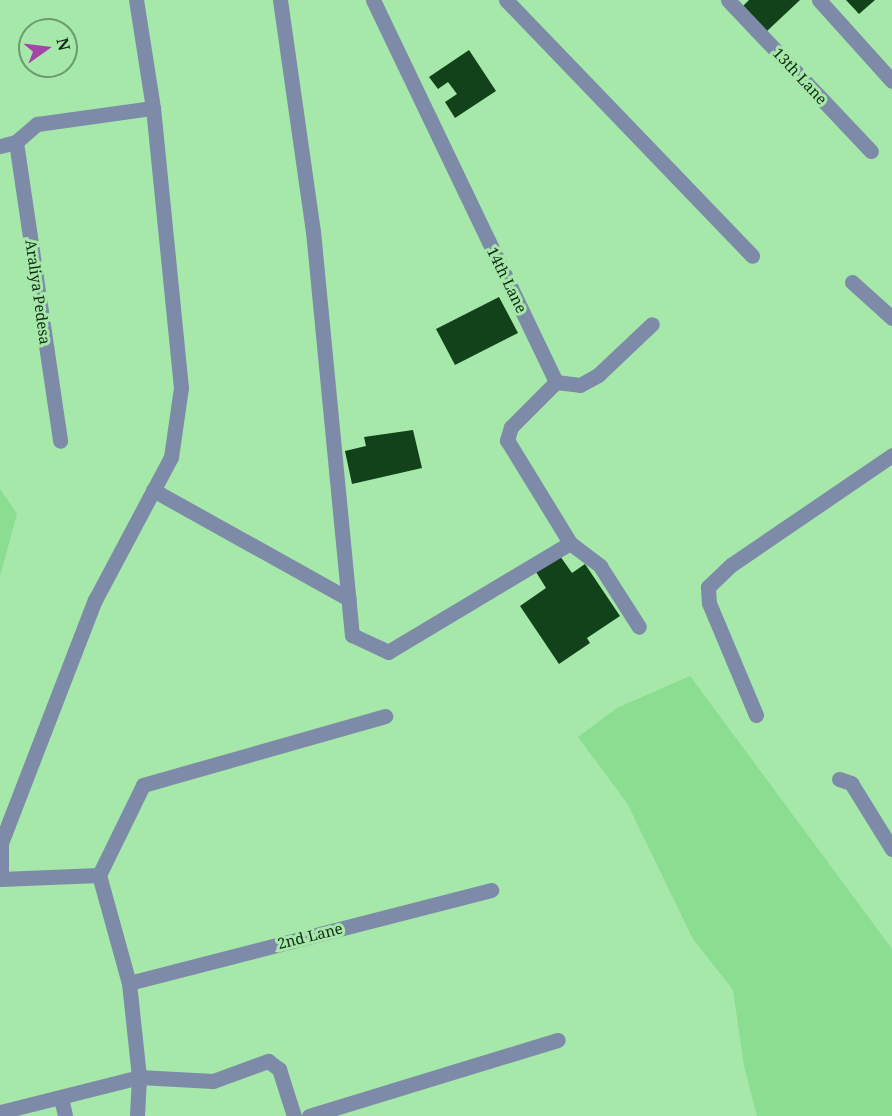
<!DOCTYPE html>
<html>
<head>
<meta charset="utf-8">
<style>
	body { margin:0 }
	#map { position:relative; width:892px; height:1116px; overflow:hidden; background:#a6e7aa; font-family:"Noto Serif",serif }
	div>[style] { position:absolute }
	.green>* { inset:0; background:#8add91 }
	.building>* { inset:0; background:#124219 }
	.minor>* { height:15px; margin:-7.5px; padding:0 7.5px; transform-origin:7.5px; border-radius:7.5px; background:#7d8aa8 }
	span { translate:-50% -50%; white-space:nowrap; text-align:center; line-height:1.15; -webkit-text-stroke:6px #a6e7aa; paint-order:stroke }
	.street-label { font-size:15px; color:#102a13 }
	.north { position:absolute; left:18px; top:18px; width:60px; height:60px; box-sizing:border-box; background:#a6e7aa; border:2px solid #6a9b6e; border-radius:50%; rotate:76deg; font-size:16px; font-weight:700; line-height:24px; text-align:center; color:#102a13 }
	.north::after { content:''; display:block; margin:auto; width:21px; height:27px; background:#a643aa; clip-path:polygon(50% 0,100% 100%,50% 72%,0 100%) }
</style>
</head>
<body>
<div id="map">
	<div class="green">
		<i style="clip-path:polygon(0 489px,17px 514px,0 576px)"></i>
		<i style="clip-path:polygon(690px 676px,892px 949px,892px 1116px,757px 1116px,744px 1066px,733px 990px,693px 939px,627px 803px,578px 737px,617px 708px)"></i>
	</div>
	<div class="building">
		<i style="clip-path:polygon(749px 0,800px 0,766px 32px,742px 7px)"></i>
		<i style="clip-path:polygon(846px 0,875px 0,859px 14px)"></i>
		<i style="clip-path:polygon(469px 50px,496px 91px,455px 118px,445px 102px,457px 94px,448px 82px,438px 89px,429px 77px)"></i>
		<i style="clip-path:polygon(499px 297px,518px 333px,455px 365px,436px 329px)"></i>
		<i style="clip-path:polygon(413px 430px,422px 468px,352px 484px,345px 451px,366px 446px,364px 437px)"></i>
		<i style="clip-path:polygon(560px 556px,572px 573px,585px 564px,620px 616px,587px 638px,590px 643px,559px 664px,520px 606px,546px 588px,536px 572px)"></i>
	</div>
	<div class="minor">
		<i style="left:280px;top:0;width:233px;rotate:81.9deg"></i>
		<i style="left:313px;top:231px;width:406px;rotate:84.5deg"></i>
		<i style="left:352px;top:635px;width:40px;rotate:25deg"></i>
		<i style="left:388px;top:652px;width:212px;rotate:-30.9deg"></i>
		<i style="left:373px;top:0;width:424px;rotate:64.4deg"></i>
		<i style="left:556px;top:382px;width:64px;rotate:135deg"></i>
		<i style="left:511px;top:427px;width:14px;rotate:107deg"></i>
		<i style="left:507px;top:440px;width:121px;rotate:58.5deg"></i>
		<i style="left:570px;top:543px;width:38px;rotate:37deg"></i>
		<i style="left:600px;top:566px;width:72px;rotate:57.4deg"></i>
		<i style="left:506px;top:0;width:355px;rotate:46.1deg"></i>
		<i style="left:728px;top:0;width:208px;rotate:46.6deg"></i>
		<i style="left:819px;top:0;width:109px;rotate:48deg"></i>
		<i style="left:16px;top:142px;width:302px;rotate:81.6deg"></i>
		<i style="left:0;top:146px;width:16px;rotate:-14deg"></i>
		<i style="left:16px;top:142px;width:28px;rotate:-41deg"></i>
		<i style="left:37px;top:124px;width:117px;rotate:-7.9deg"></i>
		<i style="left:852px;top:282px;width:54px;rotate:42deg"></i>
		<i style="left:556px;top:382px;width:24px;rotate:7deg"></i>
		<i style="left:580px;top:385px;width:21px;rotate:-29deg"></i>
		<i style="left:598px;top:375px;width:74px;rotate:-43.4deg"></i>
		<i style="left:153px;top:490px;width:224px;rotate:29.1deg"></i>
		<i style="left:756px;top:715px;width:121px;rotate:-112.8deg"></i>
		<i style="left:709px;top:603px;width:16px;rotate:-94deg"></i>
		<i style="left:708px;top:587px;width:32px;rotate:-44deg"></i>
		<i style="left:731px;top:565px;width:195px;rotate:-34.3deg"></i>
		<i style="left:839px;top:779px;width:13px;rotate:18deg"></i>
		<i style="left:851px;top:783px;width:78px;rotate:58.2deg"></i>
		<i style="left:99px;top:875px;width:112px;rotate:74.5deg"></i>
		<i style="left:129px;top:983px;width:95px;rotate:83.9deg"></i>
		<i style="left:139px;top:1077px;width:39px;rotate:93deg"></i>
		<i style="left:0;top:879px;width:99px;rotate:-2.3deg"></i>
		<i style="left:99px;top:875px;width:100px;rotate:-63.9deg"></i>
		<i style="left:143px;top:785px;width:252px;rotate:-15.9deg"></i>
		<i style="left:1px;top:879px;width:36px;rotate:-90deg"></i>
		<i style="left:1px;top:843px;width:261px;rotate:-68.9deg"></i>
		<i style="left:95px;top:600px;width:162px;rotate:-62deg"></i>
		<i style="left:171px;top:457px;width:70px;rotate:-81.8deg"></i>
		<i style="left:181px;top:388px;width:281px;rotate:-95.7deg"></i>
		<i style="left:153px;top:108px;width:109px;rotate:-98.9deg"></i>
		<i style="left:129px;top:983px;width:374px;rotate:-14.4deg"></i>
		<i style="left:61px;top:1098px;width:18px;rotate:77deg"></i>
		<i style="left:0;top:1112px;width:143px;rotate:-14.1deg"></i>
		<i style="left:139px;top:1077px;width:74px;rotate:3.1deg"></i>
		<i style="left:213px;top:1081px;width:59px;rotate:-20deg"></i>
		<i style="left:268px;top:1061px;width:14px;rotate:36deg"></i>
		<i style="left:279px;top:1069px;width:49px;rotate:72.3deg"></i>
		<i style="left:309px;top:1116px;width:260px;rotate:-17deg"></i>
	</div>
	<div class="street-label">
		<span style="left:800px;top:76px;rotate:47deg">13th Lane</span>
		<span style="left:507px;top:280px;rotate:64deg">14th Lane</span>
		<span style="left:38px;top:292px;rotate:82deg">Araliya Pedesa</span>
		<span style="left:310px;top:936px;rotate:-14deg">2nd Lane</span>
	</div>
	<div class="north">N</div>
</div>
</body>
</html>
